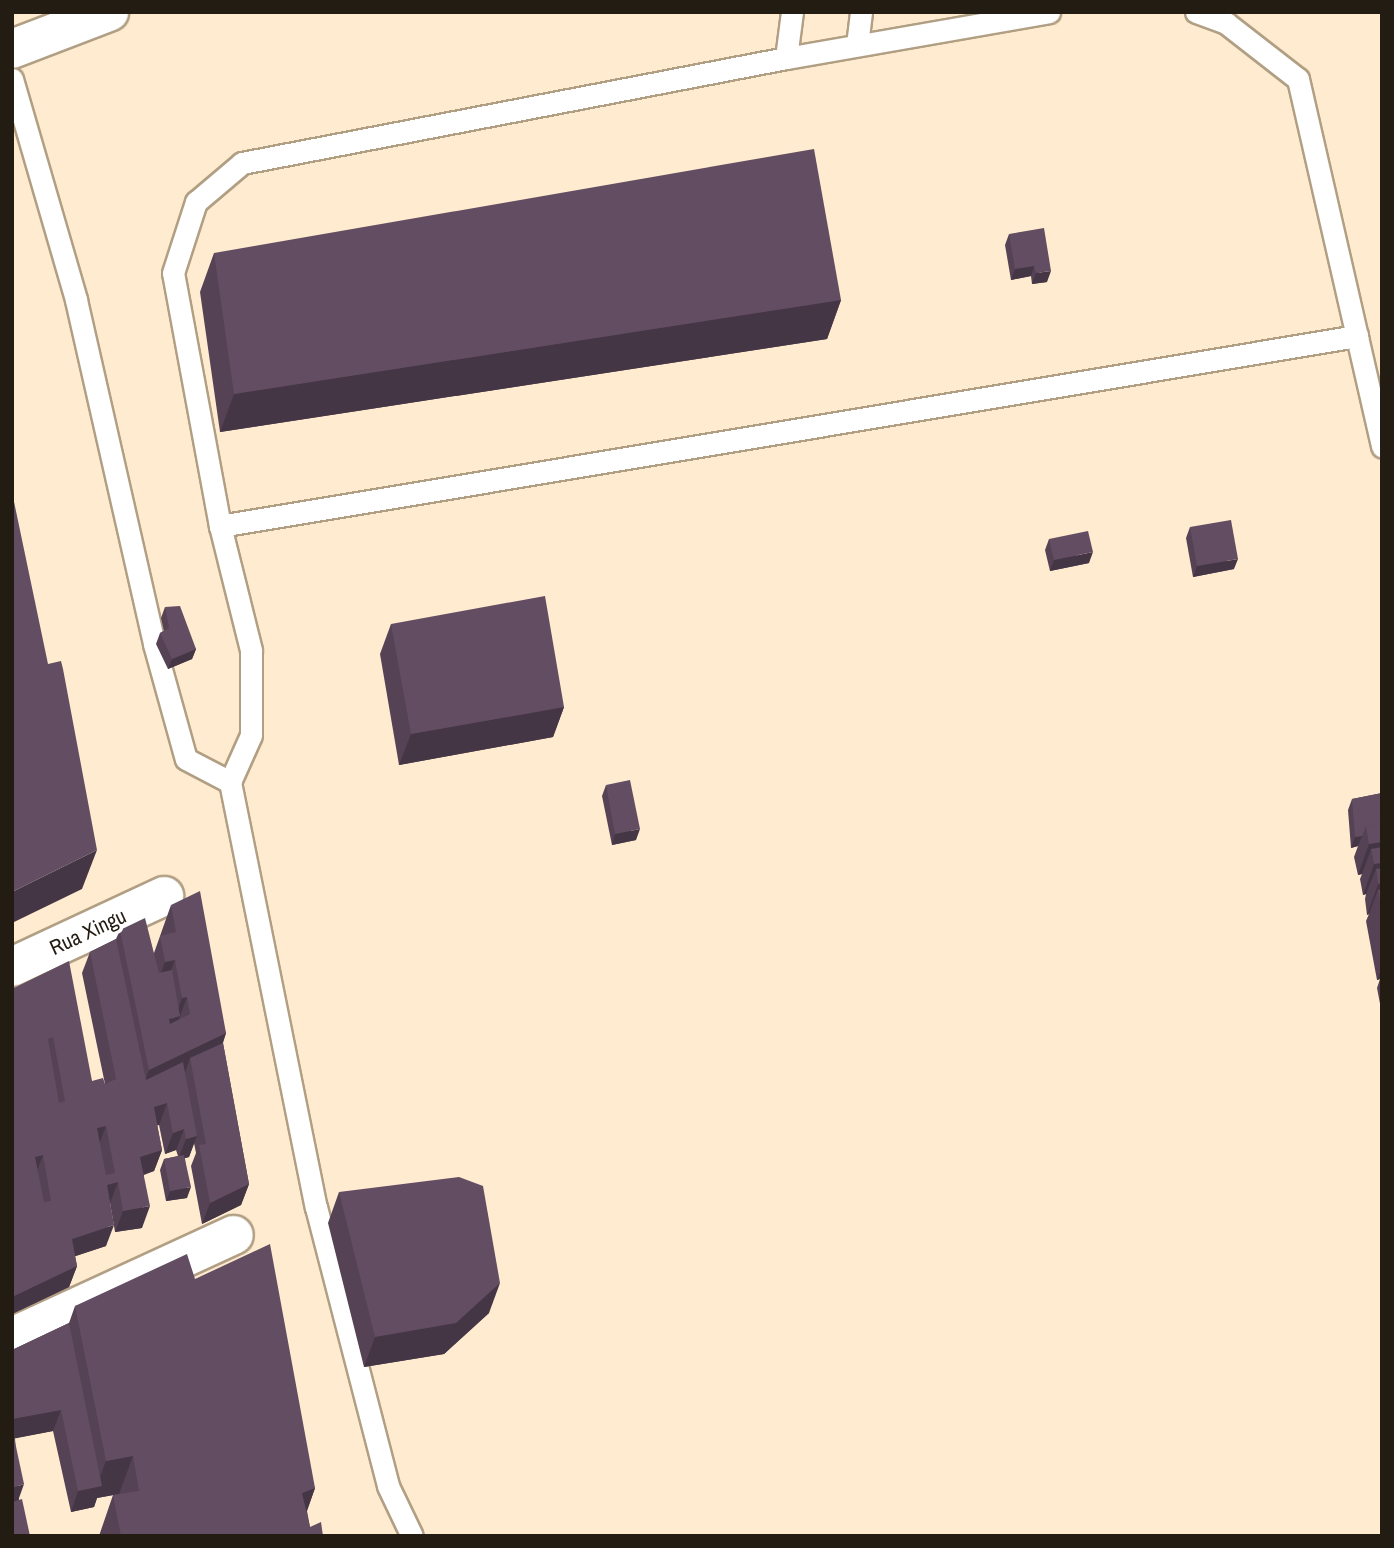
<!DOCTYPE html>
<html>
<head>
<meta charset="utf-8">
<style>
	body { margin:0 }
	#map { position:relative; width:1394px; height:1548px; overflow:hidden; background:#ffebcf; font-family:"Archivo Narrow",sans-serif }
	div>[style] { position:absolute }
	.roads { filter:drop-shadow(2px 0 #b19f84) drop-shadow(-2px 0 #b19f84) drop-shadow(0 2px #b19f84) drop-shadow(0 -2px #b19f84) }
	.lane>* { height:21px; margin:-10.5px; padding:0 10.5px; transform-origin:10.5px; border-radius:10.5px; background:#fff }
	.street>* { height:38px; margin:-19px; padding:0 19px; transform-origin:19px; border-radius:19px; background:#fff }
	.secondary>* { height:38px; margin:-19px; padding:0 19px; transform-origin:19px; border-radius:19px; background:#fff }
	.wall>* { inset:0; background:#554254 }
	.shaded-wall>* { inset:0; background:#453645 }
	.building>* { inset:0; background:#634d62 }
	span { translate:-50% -50%; white-space:nowrap; text-align:center; line-height:1.15; -webkit-text-stroke:7px #fff; paint-order:stroke }
	.street-label { font-size:21px; color:#231c12 }
	.frame { position:absolute; inset:0; border:14px solid #231c12; pointer-events:none }
</style>
</head>
<body>
<div id="map">
	<div class="roads">
		<div class="lane">
			<i style="left:1196px;top:12px;width:32px;rotate:20deg"></i>
			<i style="left:1226px;top:23px;width:91px;rotate:37.9deg"></i>
			<i style="left:1298px;top:79px;width:377px;rotate:77.1deg"></i>
			<i style="left:857px;top:45px;width:33px;rotate:-83deg"></i>
			<i style="left:786px;top:58px;width:46px;rotate:-82.6deg"></i>
			<i style="left:12px;top:79px;width:230px;rotate:73.8deg"></i>
			<i style="left:76px;top:300px;width:353px;rotate:77.2deg"></i>
			<i style="left:154px;top:644px;width:119px;rotate:74.5deg"></i>
			<i style="left:186px;top:759px;width:50px;rotate:27.6deg"></i>
			<i style="left:230px;top:782px;width:434px;rotate:78.6deg"></i>
			<i style="left:316px;top:1207px;width:288px;rotate:75.5deg"></i>
			<i style="left:388px;top:1486px;width:55px;rotate:64.4deg"></i>
			<i style="left:220px;top:526px;width:1153px;rotate:-9.49deg"></i>
			<i style="left:230px;top:782px;width:51px;rotate:-65.9deg"></i>
			<i style="left:251px;top:735px;width:85px;rotate:-90deg"></i>
			<i style="left:251px;top:650px;width:128px;rotate:-104deg"></i>
			<i style="left:220px;top:526px;width:257px;rotate:-100.5deg"></i>
			<i style="left:173px;top:273px;width:75px;rotate:-72.1deg"></i>
			<i style="left:196px;top:202px;width:60px;rotate:-40.3deg"></i>
			<i style="left:242px;top:163px;width:554px;rotate:-10.92deg"></i>
			<i style="left:786px;top:58px;width:267px;rotate:-9.9deg"></i>
		</div>
		<div class="street">
			<i style="left:12px;top:967px;width:168px;rotate:-25deg"></i>
			<i style="left:12px;top:1337px;width:244px;rotate:-24.7deg"></i>
		</div>
		<div class="secondary">
			<i style="left:12px;top:49px;width:104px;rotate:-20.9deg"></i>
		</div>
	</div>
	<div class="wall">
		<i style="clip-path:polygon(1009px 234px,1047px 282px,1032px 284px,1031px 276px,1011px 280px,1005px 245px)"></i>
		<i style="clip-path:polygon(214px 253px,841px 300px,827px 339px,220px 432px,200px 292px)"></i>
		<i style="clip-path:polygon(1190px 527px,1234px 569px,1193px 577px,1186px 538px)"></i>
		<i style="clip-path:polygon(1049px 539px,1089px 563px,1050px 571px,1045px 550px)"></i>
		<i style="clip-path:polygon(165px 607px,196px 649px,192px 659px,168px 669px,156px 644px,160px 633px,164px 631px,161px 618px)"></i>
		<i style="clip-path:polygon(391px 624px,564px 707px,553px 737px,399px 765px,380px 654px)"></i>
		<i style="clip-path:polygon(606px 785px,636px 840px,612px 845px,602px 796px)"></i>
		<i style="clip-path:polygon(1382px 793px,1382px 1014px,1377px 988px,1380px 979px,1377px 980px,1366px 921px,1369px 914px,1367px 915px,1365px 899px,1366px 894px,1363px 895px,1360px 879px,1362px 874px,1358px 875px,1354px 857px,1358px 846px,1351px 848px,1348px 810px,1352px 799px)"></i>
		<i style="clip-path:polygon(171px 905px,226px 1033px,223px 1043px,249px 1184px,241px 1205px,202px 1224px,191px 1166px,196px 1153px,194px 1143px,189px 1157px,185px 1158px,187px 1198px,166px 1201px,160px 1170px,164px 1159px,178px 1156px,176px 1150px,165px 1154px,159px 1125px,157px 1125px,162px 1150px,154px 1171px,144px 1175px,142px 1228px,115px 1232px,110px 1203px,106px 1246px,75px 1256px,77px 1266px,69px 1287px,12px 1314px,12px 989px,92px 1081px,105px 1084px,82px 973px,90px 952px,116px 939px,120px 930px,154px 953px)"></i>
		<i style="clip-path:polygon(339px 1192px,489px 1313px,444px 1354px,364px 1367px,328px 1223px)"></i>
		<i style="clip-path:polygon(195px 1279px,315px 1488px,307px 1511px,310px 1527px,323px 1536px,99px 1536px,113px 1495px,97px 1498px,94px 1507px,71px 1512px,53px 1431px,15px 1438px,19px 1500px,12px 1536px,12px 1350px,69px 1323px,75px 1306px)"></i>
	</div>
	<div class="shaded-wall">
		<i style="clip-path:polygon(1034px 266px,1031px 276px,1011px 280px,1015px 269px)"></i>
		<i style="clip-path:polygon(1051px 271px,1047px 282px,1032px 284px,1036px 273px)"></i>
		<i style="clip-path:polygon(841px 300px,827px 339px,220px 432px,234px 394px)"></i>
		<i style="clip-path:polygon(1093px 552px,1089px 563px,1050px 571px,1054px 560px)"></i>
		<i style="clip-path:polygon(1238px 559px,1234px 569px,1193px 577px,1197px 566px)"></i>
		<i style="clip-path:polygon(196px 649px,192px 659px,168px 669px,172px 659px)"></i>
		<i style="clip-path:polygon(564px 707px,553px 737px,399px 765px,411px 734px)"></i>
		<i style="clip-path:polygon(640px 829px,636px 840px,612px 845px,615px 834px)"></i>
		<i style="clip-path:polygon(1382px 832px,1382px 912px,1378px 890px,1369px 914px,1367px 915px,1378px 884px,1376px 869px,1366px 894px,1363px 895px,1374px 864px,1371px 849px,1362px 874px,1358px 875px,1369px 844px)"></i>
		<i style="clip-path:polygon(1362px 836px,1358px 846px,1351px 848px,1355px 837px)"></i>
		<i style="clip-path:polygon(97px 850px,82px 889px,12px 923px,12px 892px)"></i>
		<i style="clip-path:polygon(175px 960px,163px 991px,154px 993px,165px 962px)"></i>
		<i style="clip-path:polygon(1382px 967px,1382px 975px,1380px 979px,1377px 980px)"></i>
		<i style="clip-path:polygon(187px 997px,176px 1027px,169px 1047px,169px 1019px,175px 1018px,182px 998px)"></i>
		<i style="clip-path:polygon(226px 1033px,215px 1064px,190px 1058px,183px 1079px,138px 1101px,149px 1070px)"></i>
		<i style="clip-path:polygon(167px 1103px,159px 1125px,146px 1129px,154px 1107px)"></i>
		<i style="clip-path:polygon(106px 1126px,98px 1147px,97px 1128px)"></i>
		<i style="clip-path:polygon(184px 1129px,176px 1150px,165px 1154px,173px 1133px)"></i>
		<i style="clip-path:polygon(197px 1136px,189px 1157px,178px 1160px,186px 1139px)"></i>
		<i style="clip-path:polygon(162px 1150px,154px 1171px,132px 1178px,140px 1157px)"></i>
		<i style="clip-path:polygon(43px 1155px,35px 1176px,35px 1157px)"></i>
		<i style="clip-path:polygon(118px 1182px,110px 1203px,107px 1185px)"></i>
		<i style="clip-path:polygon(249px 1184px,241px 1205px,202px 1224px,210px 1203px)"></i>
		<i style="clip-path:polygon(191px 1187px,187px 1198px,166px 1201px,170px 1191px)"></i>
		<i style="clip-path:polygon(150px 1206px,142px 1228px,115px 1232px,123px 1211px)"></i>
		<i style="clip-path:polygon(114px 1225px,106px 1246px,64px 1260px,72px 1239px)"></i>
		<i style="clip-path:polygon(77px 1266px,69px 1287px,12px 1314px,12px 1297px)"></i>
		<i style="clip-path:polygon(500px 1283px,489px 1313px,444px 1354px,364px 1367px,375px 1337px)"></i>
		<i style="clip-path:polygon(61px 1410px,53px 1431px,12px 1439px,12px 1419px)"></i>
		<i style="clip-path:polygon(133px 1456px,119px 1494px,97px 1498px,94px 1507px,71px 1512px,78px 1491px,96px 1487px,106px 1461px)"></i>
		<i style="clip-path:polygon(24px 1484px,13px 1515px,12px 1515px,12px 1488px)"></i>
		<i style="clip-path:polygon(315px 1488px,301px 1527px,302px 1493px)"></i>
	</div>
	<div class="building">
		<i style="clip-path:polygon(814px 149px,841px 300px,234px 394px,214px 253px)"></i>
		<i style="clip-path:polygon(1044px 228px,1051px 271px,1036px 273px,1034px 266px,1015px 269px,1009px 234px)"></i>
		<i style="clip-path:polygon(12px 492px,48px 664px,61px 661px,63px 669px,97px 850px,12px 892px)"></i>
		<i style="clip-path:polygon(1231px 520px,1238px 559px,1197px 566px,1190px 527px)"></i>
		<i style="clip-path:polygon(1088px 531px,1093px 552px,1054px 560px,1049px 539px)"></i>
		<i style="clip-path:polygon(545px 596px,564px 707px,411px 734px,391px 624px)"></i>
		<i style="clip-path:polygon(180px 606px,196px 649px,172px 659px,160px 633px,169px 628px,165px 607px)"></i>
		<i style="clip-path:polygon(630px 780px,640px 829px,615px 834px,606px 785px)"></i>
		<i style="clip-path:polygon(1382px 793px,1382px 822px,1366px 826px,1362px 836px,1355px 837px,1352px 799px)"></i>
		<i style="clip-path:polygon(1382px 822px,1382px 842px,1369px 844px,1366px 826px)"></i>
		<i style="clip-path:polygon(1382px 847px,1382px 863px,1374px 864px,1371px 849px)"></i>
		<i style="clip-path:polygon(1382px 868px,1382px 883px,1378px 884px,1376px 869px)"></i>
		<i style="clip-path:polygon(1382px 889px,1382px 913px,1378px 890px)"></i>
		<i style="clip-path:polygon(200px 891px,226px 1033px,149px 1070px,120px 930px,145px 918px,159px 973px,172px 970px,180px 1016px,169px 1019px,170px 1024px,190px 1014px,187px 997px,182px 998px,175px 960px,165px 962px,160px 936px,176px 932px,171px 905px)"></i>
		<i style="clip-path:polygon(evenodd,116px 939px,146px 1080px,183px 1062px,197px 1136px,186px 1139px,184px 1129px,173px 1133px,167px 1103px,154px 1107px,162px 1150px,140px 1157px,150px 1206px,123px 1211px,118px 1182px,107px 1185px,114px 1225px,72px 1239px,77px 1266px,12px 1297px,12px 1250px,14px 1250px,12px 1240px,12px 989px,69px 961px,92px 1081px,103px 1078px,105px 1084px,116px 1079px,90px 952px,116px 939px,53px 1037px,65px 1101px,59px 1103px,48px 1039px,53px 1037px,116px 939px,106px 1126px,115px 1173px,106px 1175px,97px 1128px,106px 1126px,116px 939px,43px 1155px,51px 1201px,44px 1202px,35px 1157px,43px 1155px)"></i>
		<i style="clip-path:polygon(223px 1043px,249px 1184px,210px 1203px,199px 1145px,206px 1144px,190px 1058px)"></i>
		<i style="clip-path:polygon(184px 1155px,191px 1187px,170px 1191px,164px 1159px)"></i>
		<i style="clip-path:polygon(459px 1177px,483px 1186px,500px 1283px,456px 1323px,375px 1337px,339px 1192px)"></i>
		<i style="clip-path:polygon(270px 1244px,315px 1488px,302px 1493px,310px 1527px,321px 1522px,323px 1536px,121px 1536px,113px 1495px,139px 1491px,133px 1456px,106px 1461px,75px 1306px,187px 1254px,195px 1279px)"></i>
		<i style="clip-path:polygon(69px 1323px,102px 1486px,78px 1491px,61px 1410px,12px 1419px,12px 1350px)"></i>
		<i style="clip-path:polygon(12px 1428px,24px 1484px,12px 1488px)"></i>
		<i style="clip-path:polygon(22px 1499px,30px 1536px,12px 1536px,12px 1502px)"></i>
	</div>
	<div class="street-label">
		<span style="left:88px;top:932px;rotate:-25deg">Rua Xingu</span>
	</div>
	<div class="frame"></div>
</div>
</body>
</html>
